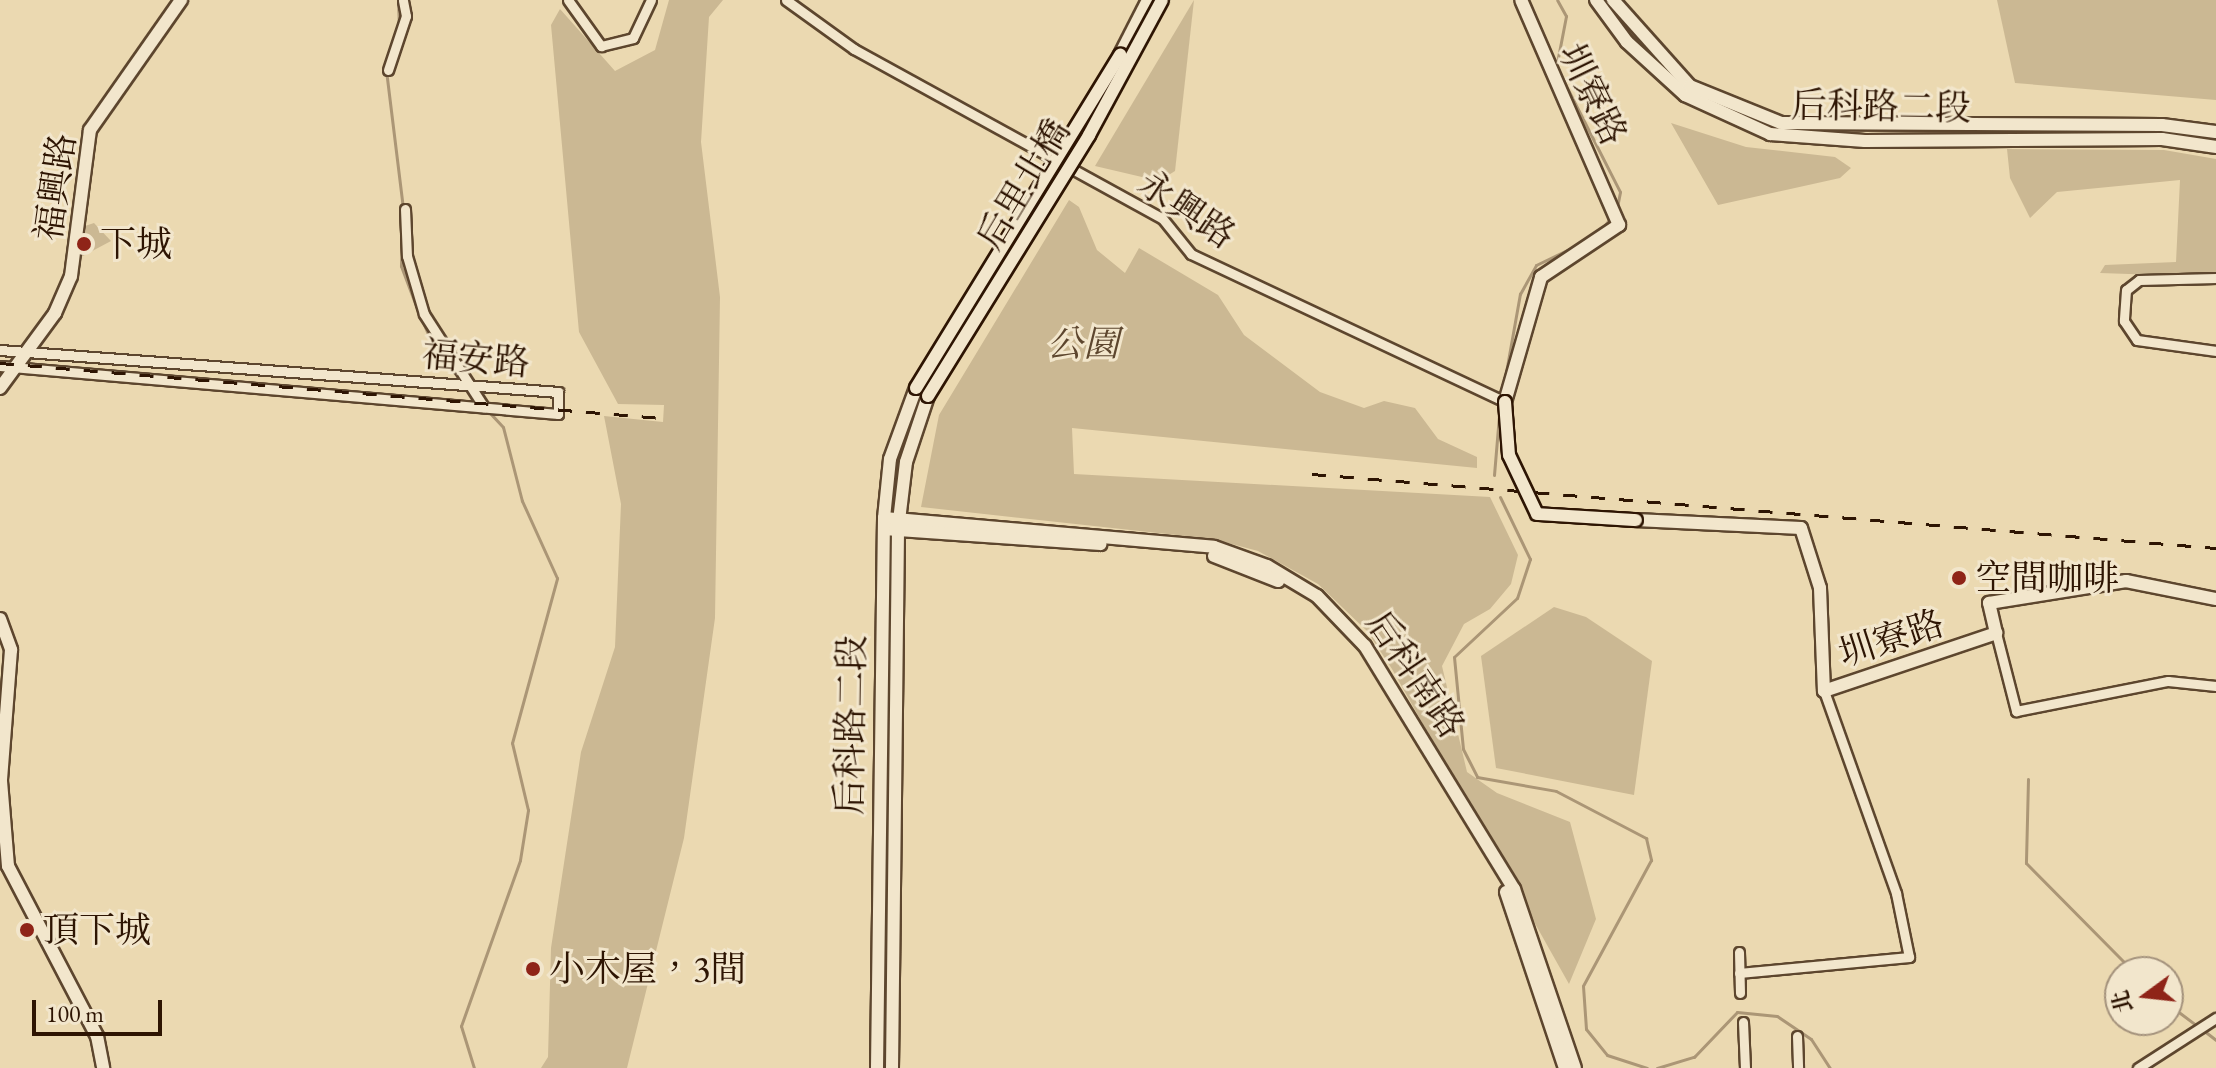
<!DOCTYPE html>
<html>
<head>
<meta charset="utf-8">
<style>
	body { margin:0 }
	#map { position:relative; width:2216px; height:1068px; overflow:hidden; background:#ebd9b1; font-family:"EB Garamond","Noto Serif TC",serif }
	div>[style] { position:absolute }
	.green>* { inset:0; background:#cbb893 }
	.stream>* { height:3px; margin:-1.5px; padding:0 1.5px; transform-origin:1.5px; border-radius:1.5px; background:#ab9676 }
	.roads { filter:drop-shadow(2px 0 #5d462e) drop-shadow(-2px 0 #5d462e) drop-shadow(0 2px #5d462e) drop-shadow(0 -2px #5d462e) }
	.street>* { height:9px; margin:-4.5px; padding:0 4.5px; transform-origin:4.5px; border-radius:4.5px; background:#f2e6cc }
	.secondary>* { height:12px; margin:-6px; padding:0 6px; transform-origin:6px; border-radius:6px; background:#f2e6cc }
	.rail>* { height:3px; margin-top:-1.5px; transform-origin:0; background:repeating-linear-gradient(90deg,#2e1503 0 14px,transparent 0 28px) }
	.bridges { filter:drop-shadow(2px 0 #2e1503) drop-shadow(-2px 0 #2e1503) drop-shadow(0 2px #2e1503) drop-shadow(0 -2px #2e1503) }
	.secondary-bridge>* { height:12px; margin:-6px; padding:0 6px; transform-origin:6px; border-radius:6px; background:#f2e6cc }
	.dots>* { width:22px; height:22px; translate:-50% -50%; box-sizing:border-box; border:4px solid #f2e6cc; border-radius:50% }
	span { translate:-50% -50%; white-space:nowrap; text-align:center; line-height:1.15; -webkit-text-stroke:6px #f2e6cc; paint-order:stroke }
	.street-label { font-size:36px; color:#2e1503 }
	.poi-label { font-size:36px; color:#2e1503 }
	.left { translate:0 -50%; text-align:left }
	.park-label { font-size:36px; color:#5d462e; font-style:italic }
	.north { position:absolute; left:2104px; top:956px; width:80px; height:80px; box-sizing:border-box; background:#f2e6cc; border:2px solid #a4927c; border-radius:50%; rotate:255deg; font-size:22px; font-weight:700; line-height:32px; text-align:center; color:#2e1503 }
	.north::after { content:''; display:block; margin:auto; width:28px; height:36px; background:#8f2418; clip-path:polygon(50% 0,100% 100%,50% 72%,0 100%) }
	.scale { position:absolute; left:32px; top:1000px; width:130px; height:36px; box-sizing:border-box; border:4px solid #2e1503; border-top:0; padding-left:10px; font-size:24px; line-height:28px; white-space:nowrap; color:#2e1503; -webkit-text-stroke:6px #f2e6cc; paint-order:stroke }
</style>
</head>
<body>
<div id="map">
	<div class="green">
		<i style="clip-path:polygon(669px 0,723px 0,709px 17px,701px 142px,720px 297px,715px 618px,684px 838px,627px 1068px,541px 1068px,548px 1057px,551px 948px,581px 752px,615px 647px,621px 504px,604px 416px,663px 422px,664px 405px,618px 404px,579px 332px,551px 25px,560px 9px,615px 71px,655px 50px)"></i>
		<i style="clip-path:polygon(1194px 0,1175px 171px,1159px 181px,1095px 166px)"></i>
		<i style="clip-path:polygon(1997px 0,2216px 0,2216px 100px,2015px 83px)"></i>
		<i style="clip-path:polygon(1671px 123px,1746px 147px,1835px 157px,1851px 168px,1840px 178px,1718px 205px)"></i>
		<i style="clip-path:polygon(2007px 149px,2164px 150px,2216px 159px,2216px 277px,2100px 273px,2105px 265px,2176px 262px,2180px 180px,2057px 192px,2030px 218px,2010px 178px)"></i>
		<i style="clip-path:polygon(1069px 200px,1079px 207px,1097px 250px,1125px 273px,1139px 248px,1218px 295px,1244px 335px,1320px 392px,1364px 408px,1384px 401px,1415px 408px,1438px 439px,1477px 457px,1477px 468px,1072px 428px,1074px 474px,1490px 497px,1518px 555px,1511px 584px,1490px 609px,1464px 624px,1442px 666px,1467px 772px,1497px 793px,1570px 822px,1596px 919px,1569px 984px,1392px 669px,1367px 631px,1318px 584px,1258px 551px,1213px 539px,921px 507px,939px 415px)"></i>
		<i style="clip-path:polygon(94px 223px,111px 241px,81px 257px,82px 227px)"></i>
		<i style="clip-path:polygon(1554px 607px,1586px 617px,1652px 661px,1634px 795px,1496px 768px,1481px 656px)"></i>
	</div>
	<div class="stream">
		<i style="left:398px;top:0;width:24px;rotate:88deg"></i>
		<i style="left:1556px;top:68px;width:53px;rotate:-79.1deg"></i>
		<i style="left:1566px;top:16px;width:18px;rotate:-119deg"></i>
		<i style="left:386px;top:70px;width:139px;rotate:83deg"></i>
		<i style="left:1560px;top:74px;width:132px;rotate:63deg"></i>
		<i style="left:1620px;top:192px;width:15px;rotate:101deg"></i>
		<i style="left:1601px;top:230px;width:16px;rotate:-52deg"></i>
		<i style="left:402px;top:236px;width:30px;rotate:92deg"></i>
		<i style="left:401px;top:266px;width:43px;rotate:69.4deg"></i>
		<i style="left:416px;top:306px;width:46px;rotate:66.8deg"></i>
		<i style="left:434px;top:348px;width:45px;rotate:50.4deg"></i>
		<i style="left:1503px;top:389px;width:97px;rotate:-79.9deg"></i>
		<i style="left:1520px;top:294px;width:33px;rotate:-61deg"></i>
		<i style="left:1536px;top:265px;width:51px;rotate:-25.6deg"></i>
		<i style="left:1494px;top:475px;width:71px;rotate:-85.2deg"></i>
		<i style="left:1500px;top:497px;width:69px;rotate:64.2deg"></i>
		<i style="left:1530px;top:559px;width:41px;rotate:108.4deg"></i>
		<i style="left:1517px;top:598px;width:86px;rotate:136.9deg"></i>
		<i style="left:1454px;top:657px;width:92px;rotate:84.4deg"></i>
		<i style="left:1463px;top:749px;width:31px;rotate:63deg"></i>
		<i style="left:1477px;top:777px;width:80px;rotate:10deg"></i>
		<i style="left:1556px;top:791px;width:102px;rotate:27.6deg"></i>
		<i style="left:1646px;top:838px;width:23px;rotate:77deg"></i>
		<i style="left:1651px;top:860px;width:143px;rotate:118.4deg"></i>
		<i style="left:1583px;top:986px;width:43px;rotate:86deg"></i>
		<i style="left:1586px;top:1029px;width:33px;rotate:51deg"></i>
		<i style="left:1607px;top:1055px;width:42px;rotate:18deg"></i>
		<i style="left:2028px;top:779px;width:84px;rotate:91.4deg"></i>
		<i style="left:2026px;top:863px;width:153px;rotate:45.3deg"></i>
		<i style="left:2168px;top:1004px;width:36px;rotate:37deg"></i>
		<i style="left:2203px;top:1030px;width:16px;rotate:38deg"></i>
		<i style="left:474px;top:1068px;width:44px;rotate:-107.2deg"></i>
		<i style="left:461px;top:1026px;width:176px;rotate:-70.4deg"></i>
		<i style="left:520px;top:860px;width:51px;rotate:-80.9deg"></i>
		<i style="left:528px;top:810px;width:69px;rotate:-103.4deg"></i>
		<i style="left:512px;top:743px;width:171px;rotate:-74.7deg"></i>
		<i style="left:557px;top:578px;width:85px;rotate:-114.4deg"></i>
		<i style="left:522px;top:501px;width:76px;rotate:-104.4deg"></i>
		<i style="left:503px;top:427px;width:21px;rotate:-133deg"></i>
		<i style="left:1657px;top:1068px;width:39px;rotate:-17deg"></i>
		<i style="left:1694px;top:1057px;width:62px;rotate:-46.3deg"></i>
		<i style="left:1737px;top:1012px;width:40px;rotate:5.7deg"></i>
		<i style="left:1777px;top:1016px;width:41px;rotate:34.1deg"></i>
		<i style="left:1811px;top:1039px;width:35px;rotate:57deg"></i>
	</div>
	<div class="roads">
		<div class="street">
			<i style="left:568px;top:0;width:57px;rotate:54.3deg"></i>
			<i style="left:601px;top:46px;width:33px;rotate:-14deg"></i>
			<i style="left:633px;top:38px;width:42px;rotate:-64.7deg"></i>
			<i style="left:786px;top:0;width:84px;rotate:35.8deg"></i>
			<i style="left:854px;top:49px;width:351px;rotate:28.8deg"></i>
			<i style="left:1162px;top:218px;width:46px;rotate:51.1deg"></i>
			<i style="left:1191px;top:254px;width:347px;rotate:25.2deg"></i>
			<i style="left:388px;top:70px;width:57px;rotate:-71.6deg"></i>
			<i style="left:406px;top:16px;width:16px;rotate:-101deg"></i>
			<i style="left:405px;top:209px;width:47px;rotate:87.6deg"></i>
			<i style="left:407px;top:256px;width:60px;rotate:73.7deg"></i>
			<i style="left:424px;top:314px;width:111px;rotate:57.2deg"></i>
			<i style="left:2216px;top:278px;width:77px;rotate:178.5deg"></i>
			<i style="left:2139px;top:280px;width:16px;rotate:142deg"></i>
			<i style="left:2126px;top:290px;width:31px;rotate:94deg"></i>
			<i style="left:2124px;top:321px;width:23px;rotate:56deg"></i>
			<i style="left:2137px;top:340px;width:80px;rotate:7.9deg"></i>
			<i style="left:0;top:350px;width:560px;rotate:4.3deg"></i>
			<i style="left:558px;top:392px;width:22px;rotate:90deg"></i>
			<i style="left:558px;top:414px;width:560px;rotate:-175.08deg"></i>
			<i style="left:1996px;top:633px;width:81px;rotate:75.6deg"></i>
			<i style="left:2016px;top:711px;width:155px;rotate:-11.2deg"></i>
			<i style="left:2168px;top:681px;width:48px;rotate:5.9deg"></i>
			<i style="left:1739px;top:952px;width:41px;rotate:88.6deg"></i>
			<i style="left:1739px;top:973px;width:171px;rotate:-5.4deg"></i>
			<i style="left:1909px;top:957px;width:65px;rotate:-101.5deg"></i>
			<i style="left:1896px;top:893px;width:214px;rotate:-109.6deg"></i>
			<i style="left:1743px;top:1022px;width:46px;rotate:87.5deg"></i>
			<i style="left:1797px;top:1036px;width:32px;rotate:88deg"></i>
			<i style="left:2138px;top:1068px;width:93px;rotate:-32.7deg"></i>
		</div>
		<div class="secondary">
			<i style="left:1596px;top:0;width:52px;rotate:53.6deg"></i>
			<i style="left:1627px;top:42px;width:79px;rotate:42.4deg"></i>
			<i style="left:1685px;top:95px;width:94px;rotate:24.6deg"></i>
			<i style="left:1770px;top:134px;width:95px;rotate:4.2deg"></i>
			<i style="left:1865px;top:141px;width:297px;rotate:-0.4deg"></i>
			<i style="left:2162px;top:139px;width:55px;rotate:8.4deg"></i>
			<i style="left:1613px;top:0;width:115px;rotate:48.2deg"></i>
			<i style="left:1690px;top:86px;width:98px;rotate:22.1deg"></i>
			<i style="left:1781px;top:123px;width:381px;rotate:0.3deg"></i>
			<i style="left:2162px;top:125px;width:54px;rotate:7.4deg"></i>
			<i style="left:1120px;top:55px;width:62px;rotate:-63deg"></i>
			<i style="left:0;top:388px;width:93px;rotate:-53.7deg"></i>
			<i style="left:55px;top:313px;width:40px;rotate:-66.6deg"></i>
			<i style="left:71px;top:276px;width:147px;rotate:-82.6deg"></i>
			<i style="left:90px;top:130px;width:159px;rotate:-55deg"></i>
			<i style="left:1505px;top:402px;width:130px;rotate:-73.9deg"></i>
			<i style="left:1541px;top:277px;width:94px;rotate:-33.7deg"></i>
			<i style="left:1619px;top:225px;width:245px;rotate:-113.5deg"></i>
			<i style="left:884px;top:518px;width:331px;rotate:5deg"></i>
			<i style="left:1214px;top:547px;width:56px;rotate:19.7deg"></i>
			<i style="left:1267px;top:566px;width:58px;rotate:31deg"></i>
			<i style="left:1317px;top:596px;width:69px;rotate:46.2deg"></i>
			<i style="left:1365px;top:646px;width:285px;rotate:58.5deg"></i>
			<i style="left:1514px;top:889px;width:189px;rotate:71.2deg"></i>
			<i style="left:1636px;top:520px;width:165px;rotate:2.8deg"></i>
			<i style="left:1801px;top:528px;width:63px;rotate:72.4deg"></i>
			<i style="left:1820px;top:588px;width:103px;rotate:87.8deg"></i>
			<i style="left:1824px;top:691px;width:182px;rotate:-18.6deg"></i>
			<i style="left:1996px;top:633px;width:31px;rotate:-103deg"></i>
			<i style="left:1989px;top:603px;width:139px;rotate:-9.1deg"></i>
			<i style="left:2126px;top:581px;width:92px;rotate:11.3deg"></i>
			<i style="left:884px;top:529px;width:217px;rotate:4deg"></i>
			<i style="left:1214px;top:556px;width:69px;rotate:21.3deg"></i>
			<i style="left:0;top:619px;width:33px;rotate:70deg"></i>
			<i style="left:11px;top:650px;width:131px;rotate:94.4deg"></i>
			<i style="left:1px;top:781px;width:85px;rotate:85.3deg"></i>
			<i style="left:8px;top:866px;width:192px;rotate:62.4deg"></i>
			<i style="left:97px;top:1036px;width:33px;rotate:79deg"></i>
			<i style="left:1506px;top:892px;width:186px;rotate:71.5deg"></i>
			<i style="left:877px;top:1068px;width:550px;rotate:-89.27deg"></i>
			<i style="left:884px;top:518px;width:59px;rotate:-84.2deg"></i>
			<i style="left:890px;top:459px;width:76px;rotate:-69.9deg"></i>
			<i style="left:892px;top:1068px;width:539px;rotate:-89.36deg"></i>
			<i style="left:898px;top:529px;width:67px;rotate:-83.2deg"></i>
			<i style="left:906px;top:462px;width:70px;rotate:-71.6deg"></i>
		</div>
	</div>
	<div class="rail">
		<i style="left:0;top:363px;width:663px;rotate:4.76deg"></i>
		<i style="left:1312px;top:474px;width:907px;rotate:4.68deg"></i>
	</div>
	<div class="bridges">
		<div class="secondary-bridge">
			<i style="left:916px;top:388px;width:391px;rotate:-58.5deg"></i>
			<i style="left:928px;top:396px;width:307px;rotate:-58.3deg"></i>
			<i style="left:1089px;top:135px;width:153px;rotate:-61.6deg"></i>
			<i style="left:1505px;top:402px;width:53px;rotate:85.7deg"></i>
			<i style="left:1509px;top:455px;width:65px;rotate:64.6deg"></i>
			<i style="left:1537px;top:514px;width:99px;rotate:3.5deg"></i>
		</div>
	</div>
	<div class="dots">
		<i style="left:84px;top:244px;background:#8f2418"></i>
		<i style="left:1959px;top:578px;background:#8f2418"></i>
		<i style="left:27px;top:930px;background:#8f2418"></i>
		<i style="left:533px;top:969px;background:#8f2418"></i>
	</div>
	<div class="street-label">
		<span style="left:1593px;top:94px;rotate:64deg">圳寮路</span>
		<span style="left:1881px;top:106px;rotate:1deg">后科路二段</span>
		<span style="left:1023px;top:184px;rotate:-59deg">后里北橋</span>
		<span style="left:55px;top:187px;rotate:-82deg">福興路</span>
		<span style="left:1187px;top:209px;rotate:34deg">永興路</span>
		<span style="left:476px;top:358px;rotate:5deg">福安路</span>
		<span style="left:1891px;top:638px;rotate:-18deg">圳寮路</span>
		<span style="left:1416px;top:674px;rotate:56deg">后科南路</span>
		<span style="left:850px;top:725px;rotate:-89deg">后科路二段</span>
	</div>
	<div class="poi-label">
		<span class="left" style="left:100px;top:244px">下城</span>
		<span class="left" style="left:1975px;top:578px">空間咖啡</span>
		<span class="left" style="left:43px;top:930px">頂下城</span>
		<span class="left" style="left:549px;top:969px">小木屋，3間</span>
	</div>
	<div class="park-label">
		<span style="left:1083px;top:344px">公園</span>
	</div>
	<div class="north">北</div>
	<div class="scale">100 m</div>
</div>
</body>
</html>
